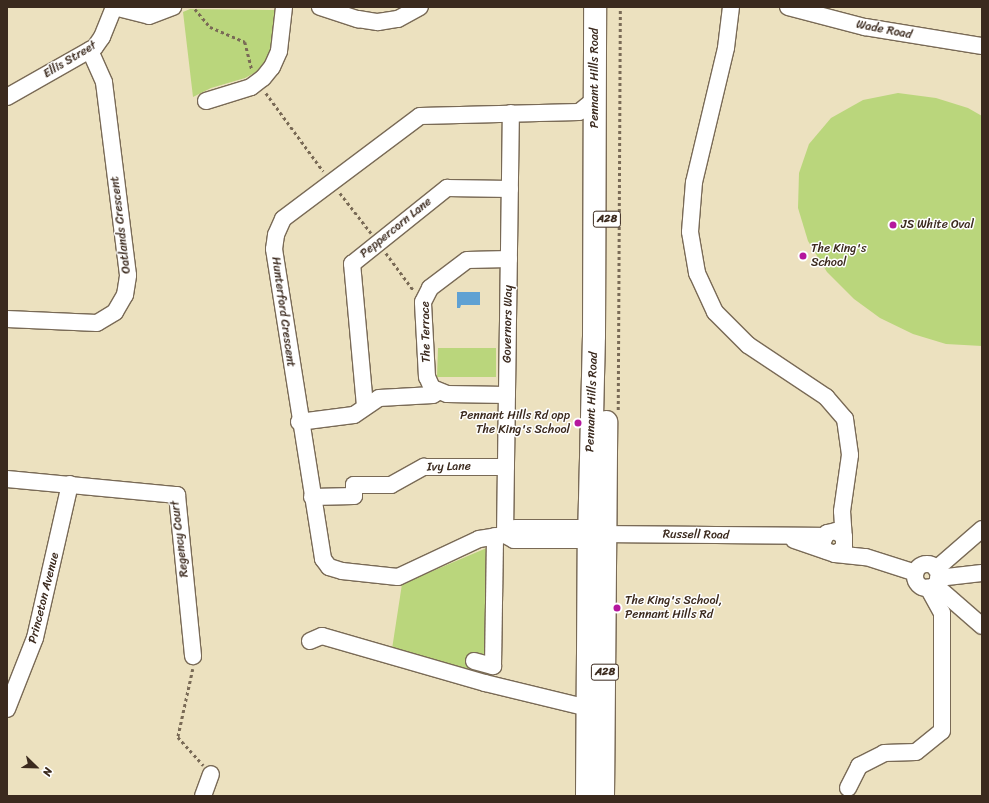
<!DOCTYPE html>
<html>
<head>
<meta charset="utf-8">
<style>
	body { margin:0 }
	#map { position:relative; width:989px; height:803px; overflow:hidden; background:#ece1bf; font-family:Sriracha,sans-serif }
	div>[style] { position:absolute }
	.green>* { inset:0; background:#bad67c }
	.water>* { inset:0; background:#5fa1d3 }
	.path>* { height:2.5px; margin-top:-1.25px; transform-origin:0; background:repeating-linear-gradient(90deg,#796a56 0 3px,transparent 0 6px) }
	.roads { filter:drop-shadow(1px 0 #796a56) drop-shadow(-1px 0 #796a56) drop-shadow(0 1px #796a56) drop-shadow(0 -1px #796a56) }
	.minor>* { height:16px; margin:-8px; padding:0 8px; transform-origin:8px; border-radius:8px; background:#fff }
	.minor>.ring { margin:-8px; padding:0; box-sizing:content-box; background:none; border:16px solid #fff; border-radius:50% }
	.highway>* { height:22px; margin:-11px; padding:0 11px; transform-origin:11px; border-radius:11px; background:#fff }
	.dots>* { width:11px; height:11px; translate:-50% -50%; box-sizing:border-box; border:2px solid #fff; border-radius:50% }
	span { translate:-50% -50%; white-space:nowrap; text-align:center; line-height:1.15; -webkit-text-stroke:3px #fff; paint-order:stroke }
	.shield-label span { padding:1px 3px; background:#fff; border:1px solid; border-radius:3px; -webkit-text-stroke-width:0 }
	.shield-label { font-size:11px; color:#3b2a1e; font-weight:700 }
	.street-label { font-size:12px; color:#3b2a1e }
	.poi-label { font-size:12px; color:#3b2a1e }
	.left { translate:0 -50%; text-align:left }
	.right { translate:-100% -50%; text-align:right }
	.frame { position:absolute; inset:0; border:8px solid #3b2a1e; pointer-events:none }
	.north { position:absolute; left:16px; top:747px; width:40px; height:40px; -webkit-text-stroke:3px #fff; paint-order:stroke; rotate:113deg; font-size:11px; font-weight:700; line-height:16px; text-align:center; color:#3b2a1e }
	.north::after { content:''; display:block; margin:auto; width:14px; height:18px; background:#3b2a1e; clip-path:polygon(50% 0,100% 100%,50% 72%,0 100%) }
</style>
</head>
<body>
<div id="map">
	<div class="green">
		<i style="clip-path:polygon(190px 9px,275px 10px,273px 53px,263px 68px,245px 78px,211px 88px,193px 97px,183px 12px)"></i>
		<i style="clip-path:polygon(898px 93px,936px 98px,968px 108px,982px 116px,982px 346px,946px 344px,913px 334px,880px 318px,854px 299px,827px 272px,808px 241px,798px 208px,799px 173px,809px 144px,831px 118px,863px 100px)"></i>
		<i style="clip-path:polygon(438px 348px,496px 348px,496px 377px,437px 377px)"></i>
		<i style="clip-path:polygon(489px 547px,490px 676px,392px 649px,402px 584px)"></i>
	</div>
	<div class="water">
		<i style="clip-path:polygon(457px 292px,480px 292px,480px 305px,461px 305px,460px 308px,457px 308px)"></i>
	</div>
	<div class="path">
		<i style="left:195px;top:9px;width:23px;rotate:50deg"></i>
		<i style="left:210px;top:27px;width:38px;rotate:23deg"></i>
		<i style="left:245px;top:42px;width:29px;rotate:76deg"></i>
		<i style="left:266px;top:93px;width:97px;rotate:53.8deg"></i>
		<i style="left:340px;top:193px;width:51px;rotate:52.2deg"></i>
		<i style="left:386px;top:253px;width:47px;rotate:53.6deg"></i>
		<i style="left:618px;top:410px;width:403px;rotate:-89.7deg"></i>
		<i style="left:193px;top:669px;width:70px;rotate:102.4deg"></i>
		<i style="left:178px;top:737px;width:38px;rotate:48deg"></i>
	</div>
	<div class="roads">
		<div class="minor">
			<i style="left:114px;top:7px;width:36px;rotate:14deg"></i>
			<i style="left:149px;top:16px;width:26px;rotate:-21deg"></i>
			<i style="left:320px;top:7px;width:40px;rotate:18deg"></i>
			<i style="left:358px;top:19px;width:20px;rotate:9deg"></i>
			<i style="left:378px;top:22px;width:20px;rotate:-9deg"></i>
			<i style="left:398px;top:19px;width:25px;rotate:-29deg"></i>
			<i style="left:731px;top:7px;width:41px;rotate:97deg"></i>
			<i style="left:726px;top:48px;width:138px;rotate:103.4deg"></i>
			<i style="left:694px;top:182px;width:50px;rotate:94.6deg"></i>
			<i style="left:690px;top:232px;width:42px;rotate:80.3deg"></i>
			<i style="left:697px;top:273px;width:43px;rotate:65.2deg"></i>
			<i style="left:715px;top:312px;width:47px;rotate:45deg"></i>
			<i style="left:748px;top:345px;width:94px;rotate:33.7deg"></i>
			<i style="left:826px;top:397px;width:29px;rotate:49deg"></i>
			<i style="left:845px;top:419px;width:36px;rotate:82deg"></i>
			<i style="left:850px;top:455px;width:57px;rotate:98.1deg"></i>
			<i style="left:842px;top:511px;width:26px;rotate:86deg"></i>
			<i style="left:788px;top:7px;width:80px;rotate:14.6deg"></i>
			<i style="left:865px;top:27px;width:119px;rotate:9.2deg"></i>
			<i style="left:7px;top:97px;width:101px;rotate:-29.6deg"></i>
			<i style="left:95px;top:47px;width:12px;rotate:-55deg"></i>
			<i style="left:102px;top:37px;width:32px;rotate:-68deg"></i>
			<i style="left:594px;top:100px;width:19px;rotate:141deg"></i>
			<i style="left:579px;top:112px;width:159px;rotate:178.6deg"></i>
			<i style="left:420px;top:116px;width:171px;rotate:143.1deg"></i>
			<i style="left:283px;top:219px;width:17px;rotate:114deg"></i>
			<i style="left:276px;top:235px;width:14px;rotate:98deg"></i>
			<i style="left:274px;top:249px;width:314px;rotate:81deg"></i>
			<i style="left:323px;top:559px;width:10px;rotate:53deg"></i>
			<i style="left:329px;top:567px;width:14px;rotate:17deg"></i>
			<i style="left:342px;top:571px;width:56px;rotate:6.1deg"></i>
			<i style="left:398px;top:577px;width:89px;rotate:-25.1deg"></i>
			<i style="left:479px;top:539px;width:26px;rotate:-9deg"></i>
			<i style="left:505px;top:535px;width:13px;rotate:-32deg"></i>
			<i style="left:516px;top:528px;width:73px"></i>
			<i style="left:589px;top:528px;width:18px;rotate:19deg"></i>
			<i style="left:606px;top:534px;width:219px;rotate:0.5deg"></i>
			<i style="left:206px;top:101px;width:47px;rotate:-17.3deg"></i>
			<i style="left:251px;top:87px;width:15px;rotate:-37deg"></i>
			<i style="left:263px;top:78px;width:14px;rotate:-51deg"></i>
			<i style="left:272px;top:67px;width:17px;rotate:-66deg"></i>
			<i style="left:279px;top:51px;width:44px;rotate:-83.5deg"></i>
			<i style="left:7px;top:319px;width:90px;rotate:2.5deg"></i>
			<i style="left:97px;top:323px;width:21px;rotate:-31deg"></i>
			<i style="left:115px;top:312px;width:20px;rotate:-60deg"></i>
			<i style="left:125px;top:295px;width:20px;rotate:-81deg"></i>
			<i style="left:128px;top:275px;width:194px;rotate:-97.1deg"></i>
			<i style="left:104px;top:82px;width:35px;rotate:-114deg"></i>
			<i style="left:507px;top:395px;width:60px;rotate:-179deg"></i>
			<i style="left:447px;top:394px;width:16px;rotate:-158deg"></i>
			<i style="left:432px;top:388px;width:12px;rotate:-114deg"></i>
			<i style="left:427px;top:377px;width:75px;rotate:-93.1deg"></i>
			<i style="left:423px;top:302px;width:16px;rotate:-63deg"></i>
			<i style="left:430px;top:288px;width:46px;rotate:-37.1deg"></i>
			<i style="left:467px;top:260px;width:42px;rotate:-1.4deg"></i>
			<i style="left:365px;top:406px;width:143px;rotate:-95.2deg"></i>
			<i style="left:352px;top:264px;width:122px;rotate:-38.7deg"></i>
			<i style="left:447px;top:188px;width:63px;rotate:0.9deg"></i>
			<i style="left:299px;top:422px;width:55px;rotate:-7.3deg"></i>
			<i style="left:354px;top:415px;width:30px;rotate:-34deg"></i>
			<i style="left:379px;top:398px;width:54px;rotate:-3.2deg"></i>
			<i style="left:433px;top:395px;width:6px;rotate:-31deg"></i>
			<i style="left:7px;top:479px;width:171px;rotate:5.4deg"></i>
			<i style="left:177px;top:495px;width:162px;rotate:84.3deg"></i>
			<i style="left:312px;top:497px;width:42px;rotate:-1.4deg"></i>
			<i style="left:354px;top:496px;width:11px;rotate:-90deg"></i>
			<i style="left:354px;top:485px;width:37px"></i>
			<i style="left:391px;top:485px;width:38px;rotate:-29deg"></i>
			<i style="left:424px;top:467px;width:82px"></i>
			<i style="left:505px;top:535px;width:422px;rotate:-89.2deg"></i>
			<i style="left:505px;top:535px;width:10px;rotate:29deg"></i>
			<i style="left:514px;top:540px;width:75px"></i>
			<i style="left:589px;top:540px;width:11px;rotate:-22deg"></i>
			<i style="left:794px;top:540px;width:43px;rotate:18.9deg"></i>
			<i style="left:835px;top:554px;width:11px;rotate:-34deg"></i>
			<i style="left:844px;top:548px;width:11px;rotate:-90deg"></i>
			<i style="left:844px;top:537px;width:10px;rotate:-143deg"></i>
			<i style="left:836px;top:531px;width:9px;rotate:167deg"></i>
			<i style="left:827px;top:533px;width:11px;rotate:117deg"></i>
			<i style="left:822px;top:543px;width:8px;rotate:67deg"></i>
			<i style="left:835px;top:554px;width:31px;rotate:6deg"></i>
			<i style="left:866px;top:557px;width:52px;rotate:17.7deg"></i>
			<i class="ring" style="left:915px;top:564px;width:8px;height:8px"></i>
			<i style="left:936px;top:569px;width:61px;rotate:-41deg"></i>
			<i style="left:938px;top:578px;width:44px;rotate:-6.5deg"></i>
			<i style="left:935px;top:585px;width:62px;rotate:41.1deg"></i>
			<i style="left:310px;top:641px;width:13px;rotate:-23deg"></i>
			<i style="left:322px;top:636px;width:170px;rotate:16.1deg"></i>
			<i style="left:485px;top:683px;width:106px;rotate:13.6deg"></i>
			<i style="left:474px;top:661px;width:20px;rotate:15deg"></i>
			<i style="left:493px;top:666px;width:130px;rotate:-89.1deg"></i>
			<i style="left:7px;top:709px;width:76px;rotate:-68.5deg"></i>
			<i style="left:35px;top:638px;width:158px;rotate:-77.2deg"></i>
			<i style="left:848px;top:788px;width:25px;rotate:-63deg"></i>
			<i style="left:859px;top:766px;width:28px;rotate:-27deg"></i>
			<i style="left:884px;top:753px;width:32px;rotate:-2deg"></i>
			<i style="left:916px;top:752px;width:33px;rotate:-39deg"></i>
			<i style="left:942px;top:731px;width:118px;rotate:-90deg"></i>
			<i style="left:942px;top:613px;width:29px;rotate:-119deg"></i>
			<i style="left:203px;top:796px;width:23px;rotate:-70deg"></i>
		</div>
		<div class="highway">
			<i style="left:587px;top:796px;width:256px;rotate:-89.6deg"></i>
			<i style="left:589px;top:540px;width:204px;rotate:-88.6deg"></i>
			<i style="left:594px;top:336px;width:329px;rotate:-89.8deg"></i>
			<i style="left:603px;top:796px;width:374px;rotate:-89.5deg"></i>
		</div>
	</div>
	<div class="dots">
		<i style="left:893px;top:225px;background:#b5179e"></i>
		<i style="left:803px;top:256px;background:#b5179e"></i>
		<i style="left:578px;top:423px;background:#b5179e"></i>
		<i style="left:617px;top:608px;background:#b5179e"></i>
	</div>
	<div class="shield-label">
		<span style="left:607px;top:219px">A28</span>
		<span style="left:605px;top:672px">A28</span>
	</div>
	<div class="street-label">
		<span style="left:884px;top:30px;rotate:11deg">Wade Road</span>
		<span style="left:70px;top:60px;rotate:-31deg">Ellis Street</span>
		<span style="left:595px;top:78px;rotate:-90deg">Pennant Hills Road</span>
		<span style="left:121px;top:225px;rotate:-97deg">Oatlands Crescent</span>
		<span style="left:396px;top:228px;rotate:-39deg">Peppercorn Lane</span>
		<span style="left:283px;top:312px;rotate:82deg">Hunterford Crescent</span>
		<span style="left:508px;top:324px;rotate:-89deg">Governors Way</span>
		<span style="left:426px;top:332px;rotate:-91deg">The Terrace</span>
		<span style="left:592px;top:402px;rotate:-88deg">Pennant Hills Road</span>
		<span style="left:449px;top:467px;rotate:-1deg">Ivy Lane</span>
		<span style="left:696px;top:535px;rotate:1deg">Russell Road</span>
		<span style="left:180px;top:539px;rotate:-97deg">Regency Court</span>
		<span style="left:44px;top:598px;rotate:-76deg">Princeton Avenue</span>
	</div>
	<div class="poi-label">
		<span class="left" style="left:901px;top:225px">JS White Oval</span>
		<span class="left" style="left:811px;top:256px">The King's<br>School</span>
		<span class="right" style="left:570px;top:423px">Pennant Hills Rd opp<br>The King's School</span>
		<span class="left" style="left:625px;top:608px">The King's School,<br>Pennant Hills Rd</span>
	</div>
	<div class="frame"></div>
	<div class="north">N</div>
</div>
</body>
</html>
